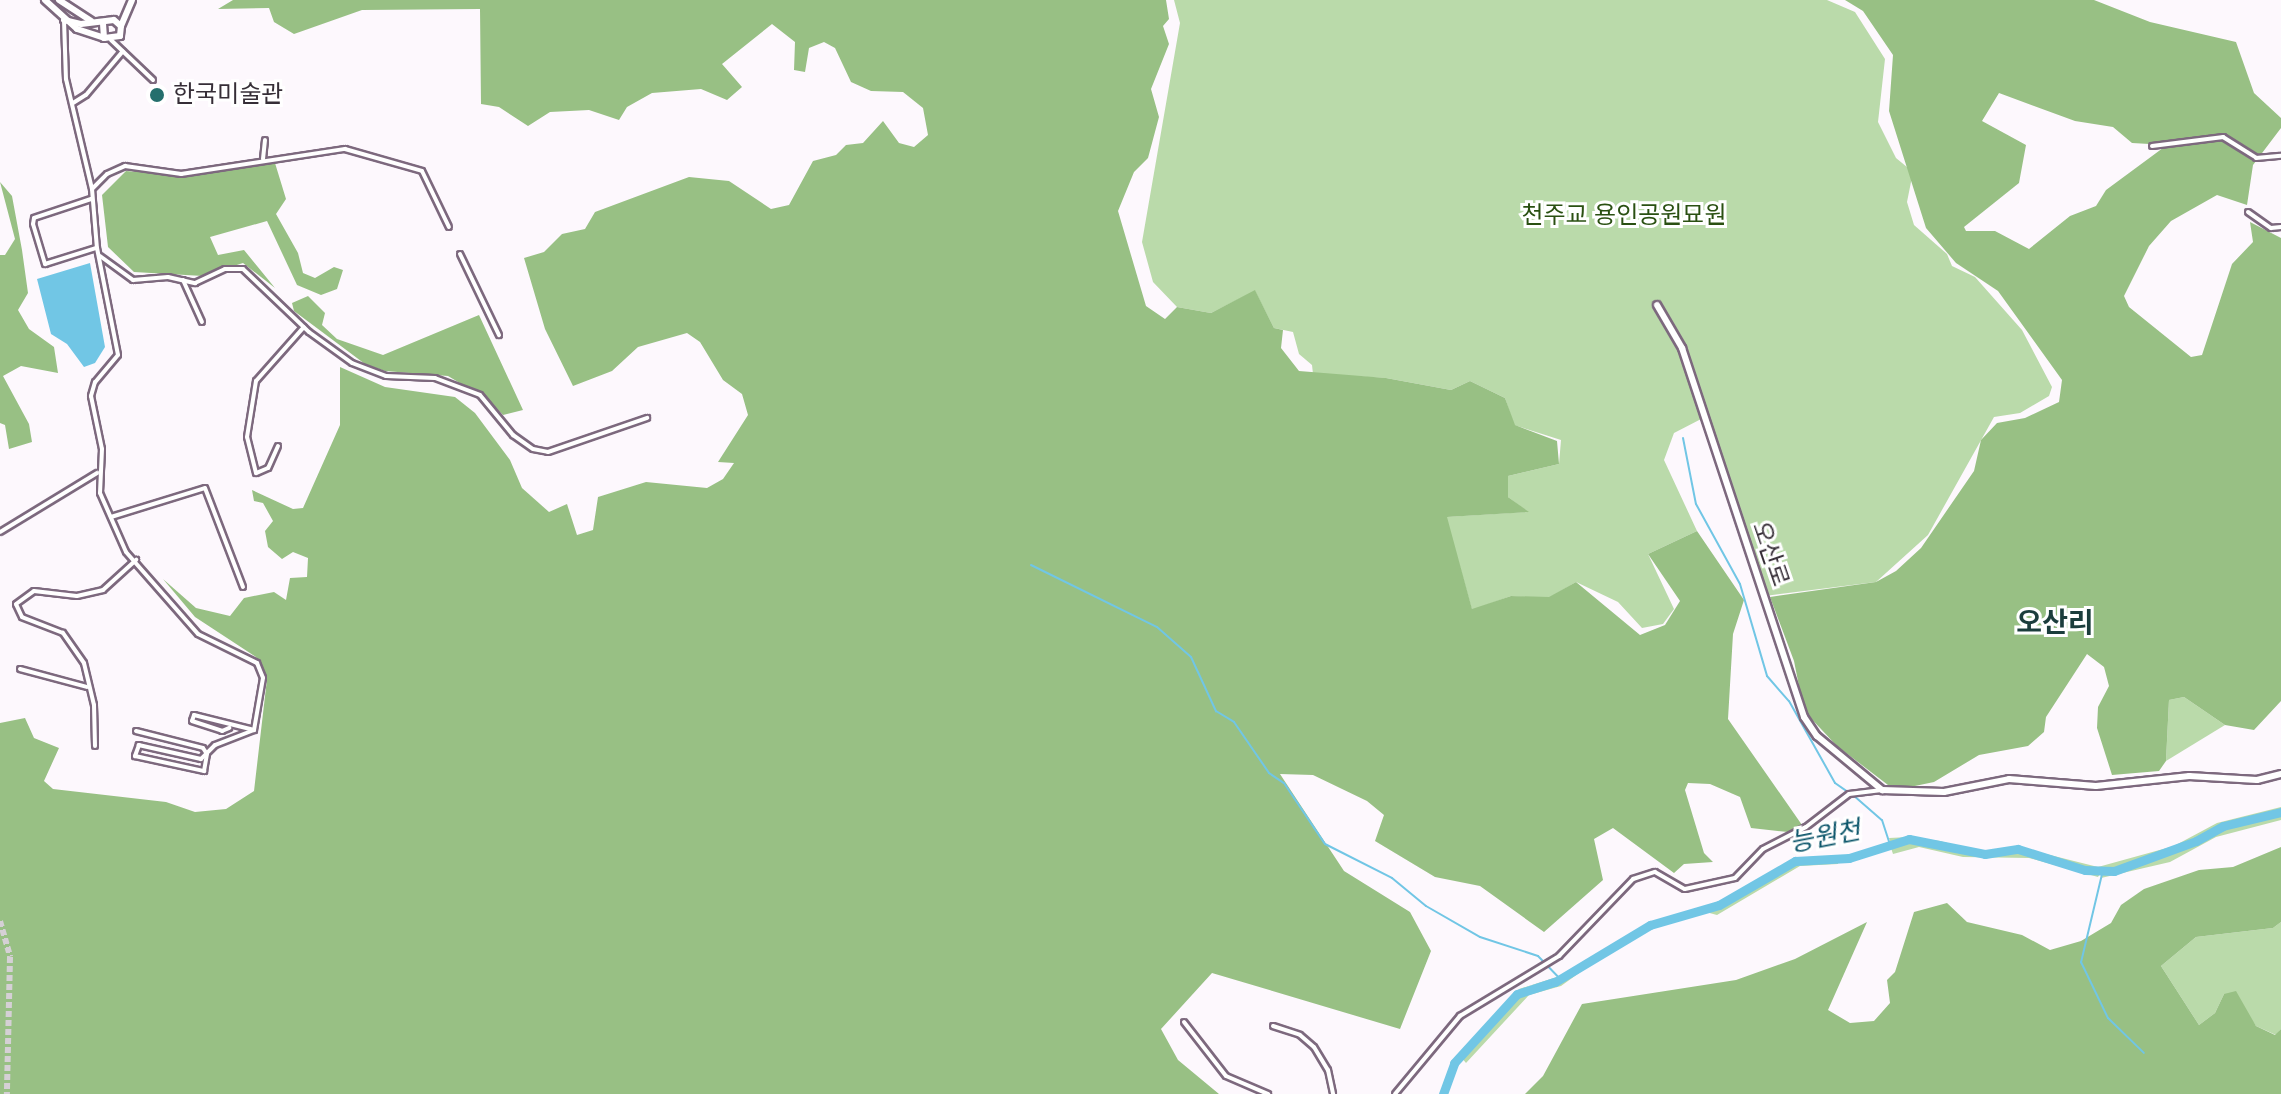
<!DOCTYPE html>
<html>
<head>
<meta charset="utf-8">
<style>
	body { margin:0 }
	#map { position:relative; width:2281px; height:1094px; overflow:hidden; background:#fdf8fd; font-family:"Fira Sans","Noto Sans KR",sans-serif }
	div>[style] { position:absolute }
	.green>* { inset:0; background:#badaaa }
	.forest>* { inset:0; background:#98c084 }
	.water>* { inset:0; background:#71c6e5 }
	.stream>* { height:2px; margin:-1px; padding:0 1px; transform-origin:1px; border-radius:1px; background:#71c6e5 }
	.river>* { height:9px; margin:-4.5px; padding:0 4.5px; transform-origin:4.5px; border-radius:4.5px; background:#71c6e5 }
	.secondary-tunnel>* { height:6px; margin-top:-3px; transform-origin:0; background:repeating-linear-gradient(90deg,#d5d0d5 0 6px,transparent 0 9px) }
	.roads { filter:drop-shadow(2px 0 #7d697e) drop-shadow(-2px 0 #7d697e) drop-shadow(0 2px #7d697e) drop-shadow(0 -2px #7d697e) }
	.street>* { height:4px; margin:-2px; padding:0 2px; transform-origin:2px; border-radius:2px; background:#fff }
	.secondary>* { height:6px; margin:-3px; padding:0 3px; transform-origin:3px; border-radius:3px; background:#fff }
	.dots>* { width:22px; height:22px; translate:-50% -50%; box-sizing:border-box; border:4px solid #fff; border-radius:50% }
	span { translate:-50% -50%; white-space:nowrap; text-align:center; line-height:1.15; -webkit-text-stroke:6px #fff; paint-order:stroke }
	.poi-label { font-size:24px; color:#362e37 }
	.left { translate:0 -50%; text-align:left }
	.park-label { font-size:24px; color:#2a5012 }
	.street-label { font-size:24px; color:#362e37 }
	.water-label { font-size:26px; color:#0b556a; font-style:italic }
	.quarter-label { font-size:28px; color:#1b3d3c; font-weight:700 }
</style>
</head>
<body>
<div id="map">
	<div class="green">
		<i style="clip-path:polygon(1174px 0,1827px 0,1855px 12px,1885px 59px,1878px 122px,1896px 158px,1913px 172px,1907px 202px,1914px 225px,1947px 254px,1952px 266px,1975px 277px,2022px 330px,2052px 387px,2049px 396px,2020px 413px,1994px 417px,1928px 535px,1876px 582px,1765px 596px,1705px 417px,1674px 433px,1664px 460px,1697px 531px,1648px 554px,1674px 609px,1663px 624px,1642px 628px,1618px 602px,1576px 582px,1547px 599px,1511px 596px,1472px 610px,1446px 517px,1528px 512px,1508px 497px,1508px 476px,1559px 464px,1561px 440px,1514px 425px,1505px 398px,1470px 381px,1451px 390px,1386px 378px,1313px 374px,1312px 365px,1299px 354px,1293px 332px,1274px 328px,1255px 291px,1211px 313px,1177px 307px,1153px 282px,1142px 242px,1180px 23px)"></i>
		<i style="clip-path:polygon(2184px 697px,2225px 725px,2166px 761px,2169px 700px)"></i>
		<i style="clip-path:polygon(2281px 807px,2281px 811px,2223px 825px,2195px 840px,2113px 869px,2085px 868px,2018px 848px,1985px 854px,1909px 838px,1891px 844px,1889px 838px,1909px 837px,1940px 841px,1985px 853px,2018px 847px,2098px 867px,2174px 846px,2217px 823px)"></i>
		<i style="clip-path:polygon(2281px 813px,2281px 820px,2216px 837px,2170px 862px,2101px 878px,2104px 872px,2145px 863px,2224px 826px)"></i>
		<i style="clip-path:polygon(1908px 840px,1986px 856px,2018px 850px,2101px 872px,2098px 877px,2029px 858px,1963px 857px,1919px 847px,1893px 854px,1890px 845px)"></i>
		<i style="clip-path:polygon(1814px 858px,1839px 858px,1838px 864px,1800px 866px,1717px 915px,1702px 911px,1795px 861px)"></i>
		<i style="clip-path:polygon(1668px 919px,1621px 943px,1561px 986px,1529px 995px,1466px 1063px,1461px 1057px,1519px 989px,1557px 977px,1559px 979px,1530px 986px,1516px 993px,1488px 1029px,1518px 995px,1555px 983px,1625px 937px)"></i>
		<i style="clip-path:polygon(2281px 922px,2281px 1029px,2276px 1035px,2256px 1026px,2243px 1008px,2224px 994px,2215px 1013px,2199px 1025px,2161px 966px,2196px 937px,2273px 928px)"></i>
	</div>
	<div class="forest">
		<i style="clip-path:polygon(233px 0,1166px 0,1169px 19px,1163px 26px,1169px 44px,1151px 89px,1159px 117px,1148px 158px,1134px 172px,1118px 211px,1146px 306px,1165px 319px,1177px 307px,1211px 313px,1255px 290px,1274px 328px,1283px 330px,1281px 348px,1299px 371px,1386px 378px,1451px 390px,1470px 381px,1505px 398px,1515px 425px,1557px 441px,1559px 464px,1508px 476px,1508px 497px,1529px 512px,1447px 517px,1472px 609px,1511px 596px,1549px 597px,1576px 582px,1640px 635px,1665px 625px,1680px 601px,1648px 554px,1697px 531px,1744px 600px,1733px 634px,1728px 719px,1802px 825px,1788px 832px,1751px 828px,1740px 797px,1710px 784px,1688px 783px,1685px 790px,1704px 853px,1713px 862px,1684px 864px,1674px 873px,1613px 828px,1594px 839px,1603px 880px,1544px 932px,1480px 886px,1435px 877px,1375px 841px,1384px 815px,1367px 801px,1313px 775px,1280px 774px,1344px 871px,1410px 912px,1431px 951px,1400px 1029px,1212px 973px,1161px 1029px,1178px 1060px,1219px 1094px,0 1094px,0 723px,25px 718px,34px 738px,59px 748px,44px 781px,53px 789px,166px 802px,195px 812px,226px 809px,254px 791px,267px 679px,256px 657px,195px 617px,163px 579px,196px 608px,230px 616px,244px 598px,274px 592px,286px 600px,290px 578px,307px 577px,308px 558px,293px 552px,282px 559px,268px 547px,265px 531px,273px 521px,263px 503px,254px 501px,252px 490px,293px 509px,303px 508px,340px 425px,340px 367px,385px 387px,455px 397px,475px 413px,510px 460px,522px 488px,549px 512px,567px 504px,577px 535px,593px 530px,598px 497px,646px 482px,707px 488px,723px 479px,734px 463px,718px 462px,748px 415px,742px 394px,723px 380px,700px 342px,687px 333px,638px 347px,612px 371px,573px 386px,545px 329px,524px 258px,544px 252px,562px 234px,585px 229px,595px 212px,689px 177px,729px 181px,771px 209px,789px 205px,813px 161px,836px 155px,846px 145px,863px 143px,883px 121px,899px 143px,914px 147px,928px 135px,923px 108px,903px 92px,871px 91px,851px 82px,835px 48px,824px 42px,809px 48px,805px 72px,794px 70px,795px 42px,772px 24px,722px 64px,742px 87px,727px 100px,701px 89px,652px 93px,627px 107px,619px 120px,589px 110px,550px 112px,528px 126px,499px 107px,481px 104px,480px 9px,362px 10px,294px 34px,274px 22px,269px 8px,218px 9px)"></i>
		<i style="clip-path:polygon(evenodd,1845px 0,2094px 0,2150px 22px,2236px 42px,2254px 93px,2281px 118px,2281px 128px,2253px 165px,2247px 205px,2217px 195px,2171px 221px,2149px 246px,2124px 296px,2129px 307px,2191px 357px,2202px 355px,2232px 264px,2253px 242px,2250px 222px,2281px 238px,2281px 701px,2254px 730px,2225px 725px,2184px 697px,2169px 700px,2166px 761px,2159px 771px,2112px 775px,2097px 728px,2098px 707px,2109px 686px,2104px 667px,2087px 654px,2046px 717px,2044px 732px,2028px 746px,1979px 755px,1934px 782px,1910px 787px,1888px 785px,1837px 746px,1804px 711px,1794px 661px,1770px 597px,1876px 582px,1896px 571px,1921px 548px,1974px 471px,1981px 440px,1997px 423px,2025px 418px,2059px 402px,2062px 380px,1998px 291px,1956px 263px,1926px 228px,1889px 111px,1893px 55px,1863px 11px,1845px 0,1999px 93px,2075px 121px,2113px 127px,2132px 143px,2167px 145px,2106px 190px,2096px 206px,2070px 216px,2029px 249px,1995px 231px,1966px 231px,1964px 227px,2019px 183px,2026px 145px,1982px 121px,1999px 93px)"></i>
		<i style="clip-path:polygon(275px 163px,286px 199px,276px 214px,298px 253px,303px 273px,315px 278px,334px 267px,343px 270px,337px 289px,321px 295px,297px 285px,267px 221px,210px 237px,218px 255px,244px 250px,275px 288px,243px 263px,203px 276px,134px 272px,108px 247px,102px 195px,126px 171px,188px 176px)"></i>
		<i style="clip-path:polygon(0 182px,12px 196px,22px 250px,28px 293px,18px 310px,29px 329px,54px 347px,58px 373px,21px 366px,3px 376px,29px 424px,32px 442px,9px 449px,5px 425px,0 423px,0 255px,5px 255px,15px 239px)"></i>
		<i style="clip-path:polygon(308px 296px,325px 313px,322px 325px,337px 339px,383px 355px,479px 315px,523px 410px,503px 415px,490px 401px,448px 376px,385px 371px,365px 364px,294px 311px,292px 303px)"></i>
		<i style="clip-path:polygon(2281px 847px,2281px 922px,2273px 928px,2196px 937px,2161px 966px,2199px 1025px,2215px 1013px,2224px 994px,2236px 991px,2256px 1026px,2275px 1035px,2281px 1029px,2281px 1094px,1525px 1094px,1543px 1076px,1582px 1004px,1736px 980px,1795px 959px,1867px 922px,1828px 1010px,1850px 1023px,1874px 1021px,1890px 1003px,1887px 980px,1895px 972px,1914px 912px,1947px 903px,1967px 922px,2022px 935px,2050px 950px,2081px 941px,2111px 923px,2121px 905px,2144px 889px,2199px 870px,2233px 867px)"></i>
	</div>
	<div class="water">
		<i style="clip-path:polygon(90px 263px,105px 347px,95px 363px,84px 367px,67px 344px,51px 334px,37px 279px)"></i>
	</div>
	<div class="stream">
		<i style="left:1683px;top:438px;width:67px;rotate:78.9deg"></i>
		<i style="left:1696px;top:504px;width:91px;rotate:61.2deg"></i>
		<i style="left:1740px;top:584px;width:96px;rotate:73.6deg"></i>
		<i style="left:1767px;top:676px;width:33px;rotate:49deg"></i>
		<i style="left:1789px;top:701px;width:94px;rotate:60.7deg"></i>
		<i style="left:1835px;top:783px;width:16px;rotate:35deg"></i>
		<i style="left:1031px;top:565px;width:140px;rotate:26.2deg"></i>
		<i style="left:1157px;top:627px;width:45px;rotate:41.4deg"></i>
		<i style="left:1191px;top:657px;width:60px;rotate:65.2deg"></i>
		<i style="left:1216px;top:711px;width:21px;rotate:31deg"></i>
		<i style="left:1234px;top:722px;width:62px;rotate:55.5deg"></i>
		<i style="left:1269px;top:773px;width:18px;rotate:34deg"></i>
		<i style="left:1284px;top:783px;width:73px;rotate:56.1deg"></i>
		<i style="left:1325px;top:844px;width:75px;rotate:26.9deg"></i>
		<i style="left:1392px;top:878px;width:44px;rotate:39.5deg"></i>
		<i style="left:1426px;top:906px;width:62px;rotate:29.9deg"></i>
		<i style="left:1480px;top:937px;width:61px;rotate:18.1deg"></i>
		<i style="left:1538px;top:956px;width:32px;rotate:46deg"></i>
		<i style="left:1853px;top:795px;width:38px;rotate:41deg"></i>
		<i style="left:1882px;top:820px;width:26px;rotate:72deg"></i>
		<i style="left:2103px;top:870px;width:95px;rotate:103.4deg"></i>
		<i style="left:2081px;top:962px;width:62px;rotate:64.3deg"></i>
		<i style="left:2108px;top:1018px;width:50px;rotate:44.2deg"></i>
	</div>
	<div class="river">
		<i style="left:1443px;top:1094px;width:33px;rotate:-70deg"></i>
		<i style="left:1454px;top:1063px;width:93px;rotate:-47.6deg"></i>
		<i style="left:1517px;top:994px;width:40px;rotate:-18deg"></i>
		<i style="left:1555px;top:982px;width:111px;rotate:-31deg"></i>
		<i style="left:1650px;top:925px;width:72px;rotate:-16.2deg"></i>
		<i style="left:1719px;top:905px;width:88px;rotate:-30.1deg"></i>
		<i style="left:1795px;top:861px;width:54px;rotate:-3.2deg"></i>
		<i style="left:1849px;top:858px;width:63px;rotate:-17.6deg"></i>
		<i style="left:1909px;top:839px;width:77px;rotate:11.2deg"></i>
		<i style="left:1985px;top:854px;width:33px;rotate:-9deg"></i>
		<i style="left:2018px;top:849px;width:70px;rotate:17.4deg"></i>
		<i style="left:2085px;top:870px;width:29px;rotate:2deg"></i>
		<i style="left:2114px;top:871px;width:87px;rotate:-20.1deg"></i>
		<i style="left:2196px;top:841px;width:31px;rotate:-29deg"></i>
		<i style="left:2223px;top:826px;width:60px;rotate:-13.6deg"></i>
	</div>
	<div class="secondary-tunnel">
		<i style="left:0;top:921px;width:37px;rotate:74deg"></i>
		<i style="left:10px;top:957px;width:137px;rotate:91.3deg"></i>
	</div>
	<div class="roads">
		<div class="street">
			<i style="left:64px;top:20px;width:59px;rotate:88.1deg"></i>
			<i style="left:66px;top:79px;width:113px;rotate:76.7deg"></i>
			<i style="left:92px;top:189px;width:59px;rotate:85.2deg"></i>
			<i style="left:97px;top:248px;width:109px;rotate:78.9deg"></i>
			<i style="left:118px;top:355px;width:35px;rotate:130deg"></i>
			<i style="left:95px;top:382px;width:15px;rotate:106deg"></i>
			<i style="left:91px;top:396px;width:54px;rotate:78.3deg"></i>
			<i style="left:102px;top:449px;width:44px;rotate:92.6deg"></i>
			<i style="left:100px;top:493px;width:64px;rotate:66.2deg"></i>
			<i style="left:126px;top:552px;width:109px;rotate:48.7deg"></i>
			<i style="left:198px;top:634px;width:66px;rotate:26.2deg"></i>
			<i style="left:257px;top:663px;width:16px;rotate:68deg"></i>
			<i style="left:263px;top:678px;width:53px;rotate:99.8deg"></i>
			<i style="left:111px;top:40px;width:58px;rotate:43.6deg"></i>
			<i style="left:73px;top:103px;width:15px;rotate:-32deg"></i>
			<i style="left:86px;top:95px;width:57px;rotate:-49.9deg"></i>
			<i style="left:2152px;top:146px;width:72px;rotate:-7.2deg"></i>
			<i style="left:2223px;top:137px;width:39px;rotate:32deg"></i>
			<i style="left:2256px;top:158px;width:25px;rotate:-5deg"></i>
			<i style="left:263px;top:159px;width:19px;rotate:-84deg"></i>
			<i style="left:92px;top:189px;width:21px;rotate:-45deg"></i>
			<i style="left:107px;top:174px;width:20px;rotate:-24deg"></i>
			<i style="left:125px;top:166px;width:57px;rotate:8.1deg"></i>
			<i style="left:181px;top:174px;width:166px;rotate:-8.7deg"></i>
			<i style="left:345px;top:149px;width:80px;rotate:15.9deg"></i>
			<i style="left:422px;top:171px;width:62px;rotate:64.3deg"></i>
			<i style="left:91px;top:199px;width:60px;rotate:161.6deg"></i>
			<i style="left:34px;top:218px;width:6px;rotate:99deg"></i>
			<i style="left:33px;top:224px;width:42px;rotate:73.3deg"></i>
			<i style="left:45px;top:264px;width:53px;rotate:-17.4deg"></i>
			<i style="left:2248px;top:212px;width:28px;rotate:35deg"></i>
			<i style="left:2271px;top:228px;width:10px;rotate:-6deg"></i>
			<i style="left:460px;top:254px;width:90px;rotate:64.3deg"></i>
			<i style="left:100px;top:256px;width:41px;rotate:36deg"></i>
			<i style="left:133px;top:280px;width:35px;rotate:-5deg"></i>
			<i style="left:168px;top:277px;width:28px;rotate:13deg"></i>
			<i style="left:195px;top:283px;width:33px;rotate:-25deg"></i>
			<i style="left:225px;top:269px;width:18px"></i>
			<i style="left:243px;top:269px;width:91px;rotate:43.7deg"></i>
			<i style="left:309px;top:332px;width:53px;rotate:35.8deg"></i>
			<i style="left:352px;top:363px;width:36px;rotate:21deg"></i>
			<i style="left:386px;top:376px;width:49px;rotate:2.3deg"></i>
			<i style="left:435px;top:378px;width:48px;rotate:20.7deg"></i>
			<i style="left:480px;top:395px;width:52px;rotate:50.5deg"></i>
			<i style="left:513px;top:435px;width:24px;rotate:35deg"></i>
			<i style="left:533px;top:449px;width:15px;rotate:11deg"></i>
			<i style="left:548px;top:452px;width:105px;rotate:-19deg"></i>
			<i style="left:183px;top:280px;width:46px;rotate:65.7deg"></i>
			<i style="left:278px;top:446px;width:24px;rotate:114deg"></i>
			<i style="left:268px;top:468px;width:13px;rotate:157deg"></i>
			<i style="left:256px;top:473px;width:37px;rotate:-104deg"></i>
			<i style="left:247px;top:437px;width:57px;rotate:-80.9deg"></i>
			<i style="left:256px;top:381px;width:72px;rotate:-48.4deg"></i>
			<i style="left:111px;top:517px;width:98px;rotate:-17.1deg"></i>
			<i style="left:205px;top:488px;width:106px;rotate:69deg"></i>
			<i style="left:0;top:532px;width:114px;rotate:-31.3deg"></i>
			<i style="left:20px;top:669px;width:69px;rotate:15deg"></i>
			<i style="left:194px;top:715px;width:62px;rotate:14deg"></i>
			<i style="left:254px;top:730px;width:42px;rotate:159deg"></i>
			<i style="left:215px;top:745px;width:20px;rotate:135deg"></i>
			<i style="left:201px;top:759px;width:64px;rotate:-167.3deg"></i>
			<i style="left:139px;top:745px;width:12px;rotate:110deg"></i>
			<i style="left:135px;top:756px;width:71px;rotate:12.3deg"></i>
			<i style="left:204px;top:771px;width:17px;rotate:-80deg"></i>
			<i style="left:194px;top:715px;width:6px;rotate:108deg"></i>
			<i style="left:192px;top:721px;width:32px;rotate:18deg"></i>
			<i style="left:222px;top:731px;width:8px;rotate:-23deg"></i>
			<i style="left:136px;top:731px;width:69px;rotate:14.2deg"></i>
			<i style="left:203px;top:748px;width:7px;rotate:56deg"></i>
			<i style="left:95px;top:746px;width:41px;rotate:-91.4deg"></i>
			<i style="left:94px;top:705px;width:43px;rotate:-103.4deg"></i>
			<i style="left:84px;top:663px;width:37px;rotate:-125deg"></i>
			<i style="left:63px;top:633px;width:44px;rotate:-158.7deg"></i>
			<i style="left:22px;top:617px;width:14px;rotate:-115deg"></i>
			<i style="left:16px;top:604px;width:22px;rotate:-36deg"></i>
			<i style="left:34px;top:591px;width:43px;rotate:6.6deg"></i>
			<i style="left:77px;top:596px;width:27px;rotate:-13deg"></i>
			<i style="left:103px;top:590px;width:45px;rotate:-42.3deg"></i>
			<i style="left:1184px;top:1022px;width:68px;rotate:52.1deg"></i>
			<i style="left:1226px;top:1076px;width:46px;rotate:23.2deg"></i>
			<i style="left:1273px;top:1026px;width:28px;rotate:18deg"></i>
			<i style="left:1300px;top:1035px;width:18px;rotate:41deg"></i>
			<i style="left:1314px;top:1047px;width:27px;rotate:59deg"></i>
			<i style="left:1328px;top:1070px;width:25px;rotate:78deg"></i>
			<i style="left:1395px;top:1094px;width:102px;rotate:-50.2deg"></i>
			<i style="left:1460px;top:1016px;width:116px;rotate:-31.2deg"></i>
			<i style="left:1559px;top:956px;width:107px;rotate:-46.1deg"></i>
			<i style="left:1633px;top:879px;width:23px;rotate:-18deg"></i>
			<i style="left:1655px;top:872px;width:34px;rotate:30deg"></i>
			<i style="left:1685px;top:889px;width:51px;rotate:-12.4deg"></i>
			<i style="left:1735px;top:878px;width:40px;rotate:-46deg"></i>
			<i style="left:1763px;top:849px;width:48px;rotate:-27.1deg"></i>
			<i style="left:1806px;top:827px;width:54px;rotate:-37.5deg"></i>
			<i style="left:1849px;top:794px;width:31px;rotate:-7deg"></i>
		</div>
		<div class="secondary">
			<i style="left:45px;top:0;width:43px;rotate:42.2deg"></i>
			<i style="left:77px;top:29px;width:28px;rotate:18deg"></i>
			<i style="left:59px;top:0;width:38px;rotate:33deg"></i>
			<i style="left:64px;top:20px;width:17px;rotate:13deg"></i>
			<i style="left:81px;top:24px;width:33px;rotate:-7deg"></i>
			<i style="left:114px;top:20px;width:9px;rotate:41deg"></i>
			<i style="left:121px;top:26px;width:10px;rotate:96deg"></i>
			<i style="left:120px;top:36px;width:16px;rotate:173deg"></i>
			<i style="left:104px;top:38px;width:14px;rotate:-94deg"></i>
			<i style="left:121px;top:26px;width:28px;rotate:-67deg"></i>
			<i style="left:1657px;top:305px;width:50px;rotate:59.8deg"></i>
			<i style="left:1682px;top:348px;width:389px;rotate:71.7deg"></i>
			<i style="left:1804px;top:717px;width:23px;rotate:56deg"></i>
			<i style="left:1817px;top:736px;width:85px;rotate:39.7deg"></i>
			<i style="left:1882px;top:790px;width:62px;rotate:1.8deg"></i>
			<i style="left:1944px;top:792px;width:66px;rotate:-11.3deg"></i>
			<i style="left:2009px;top:779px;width:87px;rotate:4.6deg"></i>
			<i style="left:2096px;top:786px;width:94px;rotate:-6.1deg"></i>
			<i style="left:2189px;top:776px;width:68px;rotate:3.4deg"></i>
			<i style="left:2257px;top:780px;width:25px;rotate:-14deg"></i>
		</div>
	</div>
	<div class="dots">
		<i style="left:157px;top:95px;background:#256f6d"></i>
	</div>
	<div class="poi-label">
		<span class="left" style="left:173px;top:95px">한국미술관</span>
	</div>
	<div class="park-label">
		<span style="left:1624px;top:216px">천주교 용인공원묘원</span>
	</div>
	<div class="street-label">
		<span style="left:1770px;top:554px;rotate:71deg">오산로</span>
	</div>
	<div class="water-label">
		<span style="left:1825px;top:837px;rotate:-11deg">능원천</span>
	</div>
	<div class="quarter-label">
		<span style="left:2055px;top:623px">오산리</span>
	</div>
</div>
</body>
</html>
